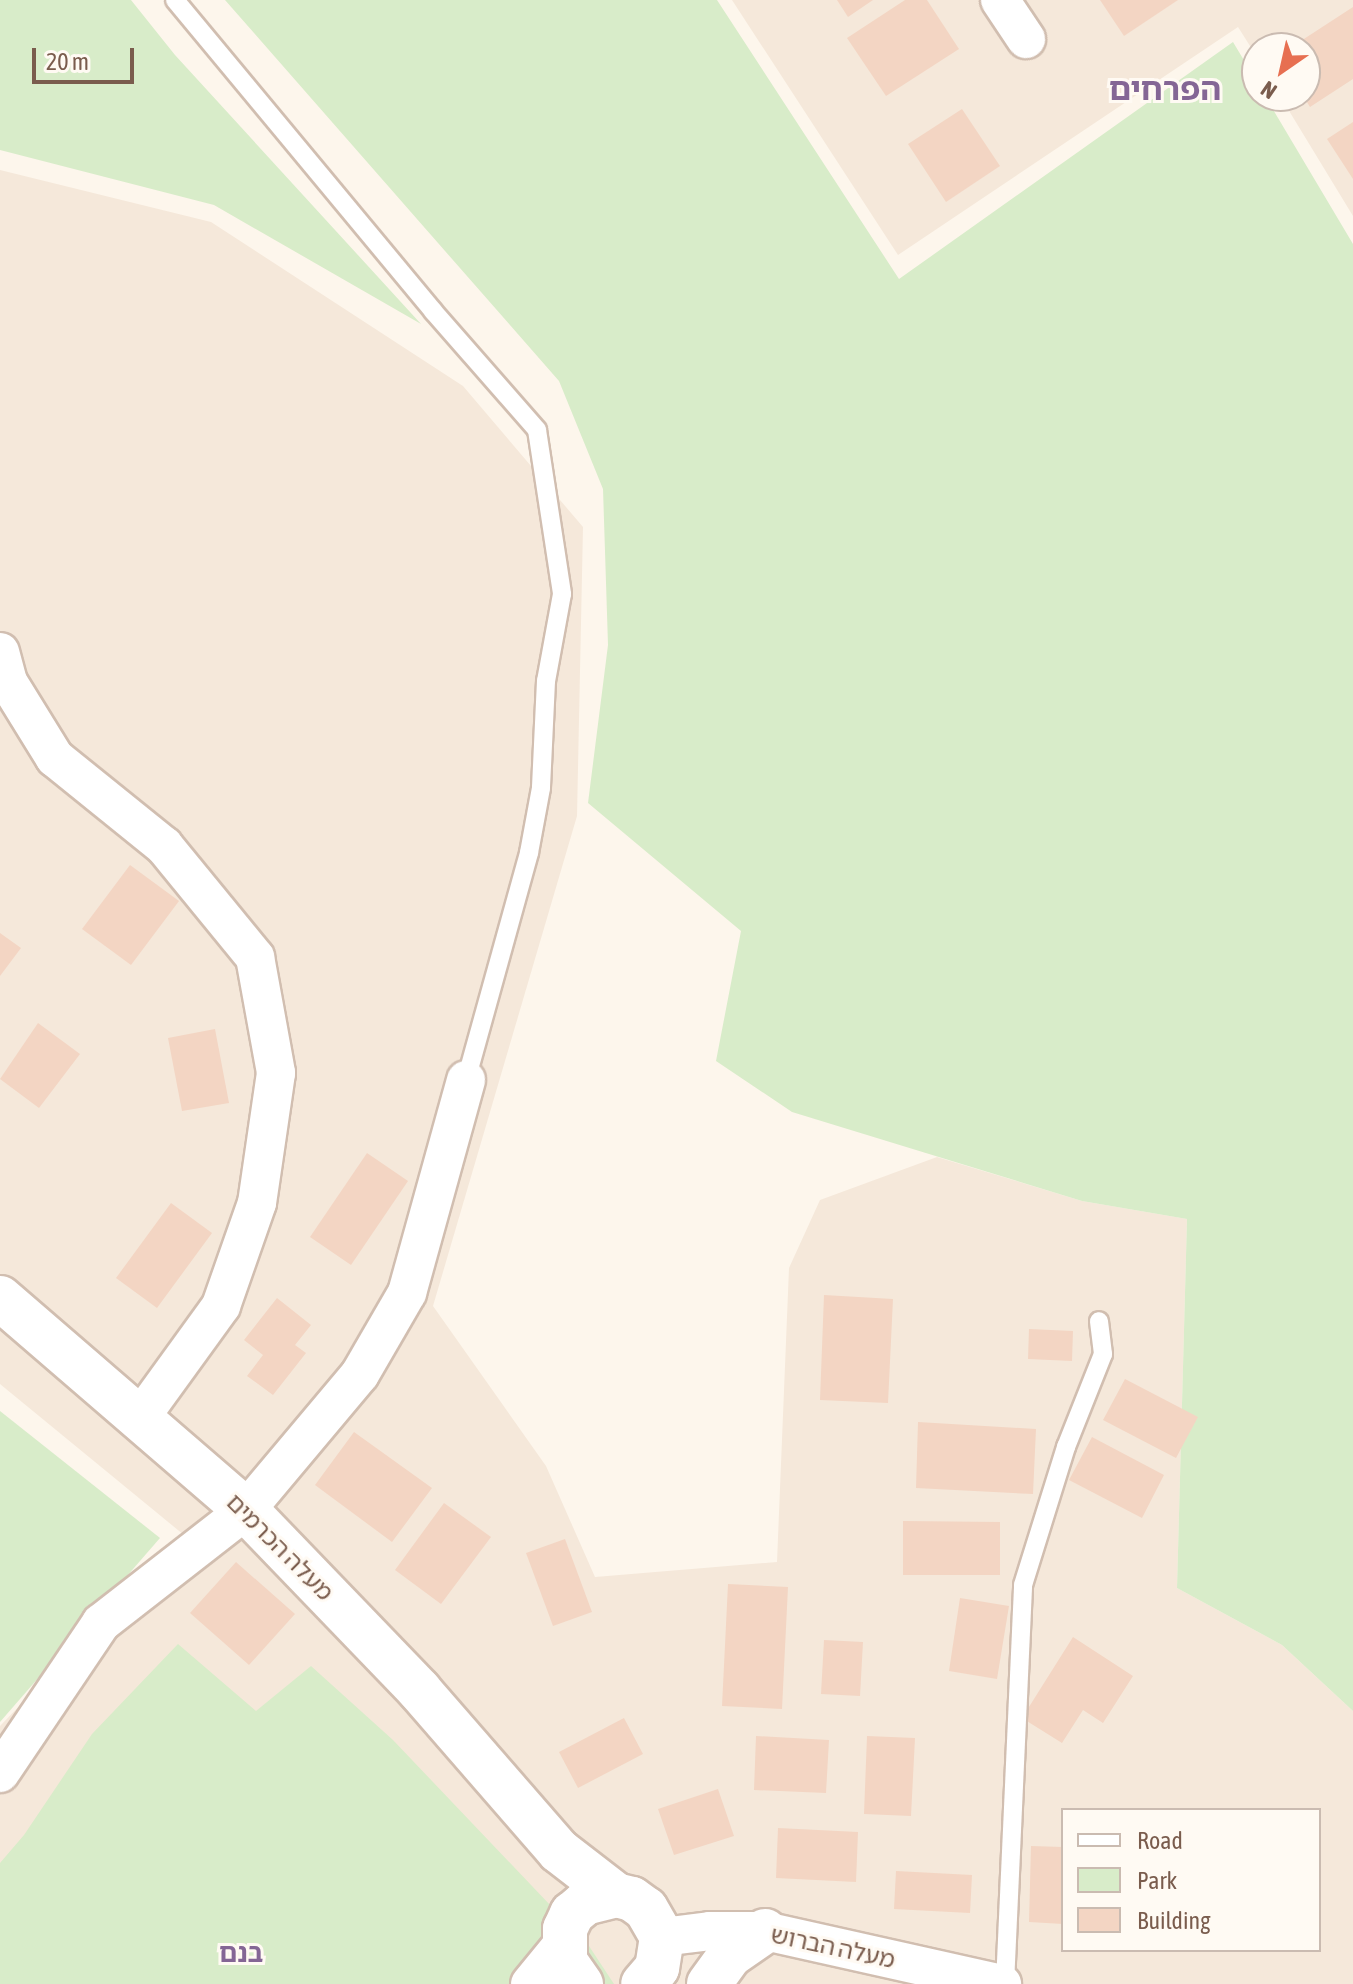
<!DOCTYPE html>
<html>
<head>
<meta charset="utf-8">
<style>
	body { margin:0 }
	#map { position:relative; width:1353px; height:1984px; overflow:hidden; background:#fdf6ec; font-family:"Asap Condensed","Noto Sans Hebrew",sans-serif }
	div>[style] { position:absolute }
	.residential>* { inset:0; background:#f5e8da }
	.green>* { inset:0; background:#d8ecc9 }
	.building>* { inset:0; background:#f3d5c3 }
	.roads { filter:drop-shadow(2px 0 #d1beb0) drop-shadow(-2px 0 #d1beb0) drop-shadow(0 2px #d1beb0) drop-shadow(0 -2px #d1beb0) }
	.service>* { height:18px; margin:-9px; padding:0 9px; transform-origin:9px; border-radius:9px; background:#fff }
	.minor>* { height:38px; margin:-19px; padding:0 19px; transform-origin:19px; border-radius:19px; background:#fff }
	.tertiary>* { height:44px; margin:-22px; padding:0 22px; transform-origin:22px; border-radius:22px; background:#fff }
	span { translate:-50% -50%; white-space:nowrap; text-align:center; line-height:1.15; -webkit-text-stroke:6px #fffaf3; paint-order:stroke }
	.street-label { font-size:24px; color:#7a5c4d }
	.neighbourhood-label { font-size:26px; color:#846695; font-weight:700 }
	.district-label { font-size:32px; color:#846695; font-weight:700 }
	.legend { position:absolute; left:1061px; top:1808px; width:260px; height:144px; box-sizing:border-box; background:#fffaf3; border:2px solid #cabbb1; margin:0; padding:10px 14px; list-style:none; font-size:24px; color:#7a5c4d }
	.legend li { display:flex; align-items:center; gap:16px; height:40px }
	.legend b { width:40px; border:2px solid #cabbb1 }
	.north { position:absolute; left:1241px; top:32px; width:80px; height:80px; box-sizing:border-box; background:#fffaf3; border:2px solid #cabbb1; border-radius:50%; rotate:214deg; font-size:22px; font-weight:700; line-height:32px; text-align:center; color:#7a5c4d }
	.north::after { content:''; display:block; margin:auto; width:28px; height:36px; background:#e76f51; clip-path:polygon(50% 0,100% 100%,50% 72%,0 100%) }
	.scale { position:absolute; left:32px; top:48px; width:102px; height:36px; box-sizing:border-box; border:4px solid #7a5c4d; border-top:0; padding-left:10px; font-size:24px; line-height:28px; white-space:nowrap; color:#7a5c4d; -webkit-text-stroke:6px #fffaf3; paint-order:stroke }
</style>
</head>
<body>
<div id="map">
	<div class="residential">
		<i style="clip-path:polygon(732px 0,1353px 0,1353px 216px,1280px 96px,1305px 96px,1305px 48px,1257px 48px,1257px 57px,1238px 27px,898px 255px)"></i>
		<i style="clip-path:polygon(evenodd,0 170px,211px 222px,463px 386px,583px 527px,577px 816px,433px 1306px,546px 1466px,595px 1577px,777px 1562px,789px 1268px,820px 1200px,937px 1157px,1082px 1201px,1187px 1219px,1177px 1588px,1282px 1645px,1353px 1711px,1353px 1984px,0 1984px,0 1726px,184px 1535px,0 1384px,0 170px,1063px 1810px,1319px 1810px,1319px 1950px,1063px 1950px,1063px 1810px)"></i>
	</div>
	<div class="green">
		<i style="clip-path:polygon(0 0,131px 0,175px 55px,421px 324px,214px 205px,0 150px)"></i>
		<i style="clip-path:polygon(225px 0,717px 0,899px 279px,1233px 42px,1257px 82px,1257px 96px,1265px 96px,1353px 244px,1353px 1711px,1282px 1645px,1177px 1588px,1187px 1219px,1082px 1201px,792px 1112px,716px 1061px,741px 931px,588px 803px,608px 645px,603px 489px,559px 381px)"></i>
		<i style="clip-path:polygon(0 1411px,160px 1538px,0 1722px)"></i>
		<i style="clip-path:polygon(178px 1644px,256px 1711px,311px 1666px,393px 1740px,589px 1946px,614px 1984px,0 1984px,0 1863px,24px 1835px,92px 1734px)"></i>
	</div>
	<div class="building">
		<i style="clip-path:polygon(837px 0,873px 0,848px 17px)"></i>
		<i style="clip-path:polygon(905px 0,927px 0,959px 49px,886px 96px,847px 38px)"></i>
		<i style="clip-path:polygon(1100px 0,1178px 0,1124px 36px)"></i>
		<i style="clip-path:polygon(1353px 7px,1353px 79px,1310px 107px,1303px 96px,1305px 48px,1290px 48px)"></i>
		<i style="clip-path:polygon(962px 109px,1000px 166px,946px 202px,908px 144px)"></i>
		<i style="clip-path:polygon(1353px 122px,1353px 179px,1327px 139px)"></i>
		<i style="clip-path:polygon(130px 865px,179px 901px,131px 965px,82px 929px)"></i>
		<i style="clip-path:polygon(0 933px,21px 948px,0 976px)"></i>
		<i style="clip-path:polygon(38px 1023px,80px 1054px,39px 1108px,0 1079px)"></i>
		<i style="clip-path:polygon(215px 1029px,229px 1103px,182px 1111px,168px 1038px)"></i>
		<i style="clip-path:polygon(367px 1153px,408px 1181px,351px 1265px,310px 1237px)"></i>
		<i style="clip-path:polygon(171px 1203px,212px 1233px,157px 1308px,116px 1278px)"></i>
		<i style="clip-path:polygon(824px 1295px,893px 1299px,888px 1403px,820px 1400px)"></i>
		<i style="clip-path:polygon(277px 1298px,311px 1325px,295px 1345px,306px 1353px,273px 1395px,247px 1376px,263px 1355px,244px 1340px)"></i>
		<i style="clip-path:polygon(1029px 1329px,1073px 1331px,1072px 1361px,1028px 1359px)"></i>
		<i style="clip-path:polygon(1125px 1379px,1198px 1417px,1176px 1458px,1103px 1420px)"></i>
		<i style="clip-path:polygon(918px 1422px,1036px 1429px,1033px 1494px,916px 1488px)"></i>
		<i style="clip-path:polygon(354px 1432px,432px 1488px,392px 1542px,315px 1485px)"></i>
		<i style="clip-path:polygon(1092px 1437px,1164px 1475px,1142px 1518px,1069px 1480px)"></i>
		<i style="clip-path:polygon(444px 1503px,491px 1537px,441px 1604px,395px 1570px)"></i>
		<i style="clip-path:polygon(903px 1521px,1000px 1522px,1000px 1575px,903px 1575px)"></i>
		<i style="clip-path:polygon(565px 1539px,592px 1612px,553px 1626px,526px 1553px)"></i>
		<i style="clip-path:polygon(236px 1562px,295px 1614px,249px 1665px,190px 1613px)"></i>
		<i style="clip-path:polygon(728px 1584px,788px 1587px,782px 1709px,722px 1706px)"></i>
		<i style="clip-path:polygon(960px 1598px,1009px 1606px,997px 1679px,949px 1671px)"></i>
		<i style="clip-path:polygon(1073px 1637px,1133px 1676px,1103px 1723px,1083px 1710px,1062px 1743px,1022px 1718px)"></i>
		<i style="clip-path:polygon(824px 1640px,863px 1642px,860px 1696px,821px 1694px)"></i>
		<i style="clip-path:polygon(624px 1718px,643px 1754px,578px 1788px,559px 1752px)"></i>
		<i style="clip-path:polygon(756px 1736px,829px 1740px,826px 1793px,754px 1790px)"></i>
		<i style="clip-path:polygon(867px 1736px,915px 1738px,911px 1816px,864px 1814px)"></i>
		<i style="clip-path:polygon(718px 1789px,734px 1836px,674px 1855px,658px 1809px)"></i>
		<i style="clip-path:polygon(778px 1828px,858px 1832px,856px 1882px,776px 1878px)"></i>
		<i style="clip-path:polygon(1031px 1846px,1063px 1847px,1063px 1924px,1029px 1922px)"></i>
		<i style="clip-path:polygon(896px 1871px,972px 1875px,970px 1913px,894px 1909px)"></i>
	</div>
	<div class="roads">
		<div class="service">
			<i style="left:175px;top:0;width:404px;rotate:50.3deg"></i>
			<i style="left:433px;top:311px;width:158px;rotate:48.8deg"></i>
			<i style="left:537px;top:430px;width:166px;rotate:81.3deg"></i>
			<i style="left:562px;top:594px;width:88px;rotate:100.4deg"></i>
			<i style="left:546px;top:681px;width:107px;rotate:92.7deg"></i>
			<i style="left:541px;top:788px;width:66px;rotate:100.5deg"></i>
			<i style="left:529px;top:853px;width:236px;rotate:105.5deg"></i>
			<i style="left:1005px;top:1984px;width:399px;rotate:-87.4deg"></i>
			<i style="left:1023px;top:1585px;width:145px;rotate:-72.7deg"></i>
			<i style="left:1066px;top:1447px;width:100px;rotate:-68.3deg"></i>
			<i style="left:1103px;top:1354px;width:33px;rotate:-97deg"></i>
		</div>
		<div class="minor">
			<i style="left:1000px;top:0;width:47px;rotate:56.3deg"></i>
			<i style="left:0;top:652px;width:31px;rotate:75deg"></i>
			<i style="left:8px;top:682px;width:89px;rotate:58.3deg"></i>
			<i style="left:55px;top:758px;width:140px;rotate:38.9deg"></i>
			<i style="left:164px;top:846px;width:144px;rotate:50.7deg"></i>
			<i style="left:255px;top:957px;width:118px;rotate:79.7deg"></i>
			<i style="left:276px;top:1073px;width:131px;rotate:98.3deg"></i>
			<i style="left:257px;top:1203px;width:109px;rotate:109.3deg"></i>
			<i style="left:221px;top:1306px;width:138px;rotate:125.9deg"></i>
			<i style="left:0;top:1773px;width:181px;rotate:-56deg"></i>
			<i style="left:101px;top:1623px;width:184px;rotate:-37.9deg"></i>
			<i style="left:246px;top:1510px;width:177px;rotate:-50deg"></i>
			<i style="left:360px;top:1374px;width:94px;rotate:-59.9deg"></i>
			<i style="left:407px;top:1293px;width:221px;rotate:-74.5deg"></i>
			<i style="left:662px;top:1937px;width:48px;rotate:-7.1deg"></i>
			<i style="left:710px;top:1931px;width:55px"></i>
			<i style="left:765px;top:1931px;width:243px;rotate:12.6deg"></i>
			<i style="left:530px;top:1984px;width:50px;rotate:-50.6deg"></i>
		</div>
		<div class="tertiary">
			<i style="left:0;top:1298px;width:325px;rotate:40.8deg"></i>
			<i style="left:246px;top:1510px;width:250px;rotate:46.1deg"></i>
			<i style="left:419px;top:1690px;width:213px;rotate:49deg"></i>
			<i style="left:559px;top:1851px;width:72px;rotate:37.7deg"></i>
			<i style="left:581px;top:1984px;width:28px;rotate:-125deg"></i>
			<i style="left:565px;top:1961px;width:32px;rotate:-90deg"></i>
			<i style="left:565px;top:1929px;width:17px;rotate:-65deg"></i>
			<i style="left:572px;top:1914px;width:17px;rotate:-40deg"></i>
			<i style="left:585px;top:1903px;width:32px;rotate:-14deg"></i>
			<i style="left:616px;top:1895px;width:16px;rotate:14deg"></i>
			<i style="left:632px;top:1899px;width:17px;rotate:36deg"></i>
			<i style="left:646px;top:1909px;width:32px;rotate:60deg"></i>
			<i style="left:662px;top:1937px;width:31px;rotate:99deg"></i>
			<i style="left:657px;top:1968px;width:21px;rotate:131deg"></i>
			<i style="left:709px;top:1984px;width:34px;rotate:-54deg"></i>
			<i style="left:729px;top:1956px;width:44px;rotate:-34.8deg"></i>
		</div>
	</div>
	<div class="street-label">
		<span style="left:280px;top:1547px;rotate:45deg">מעלה הכרמים</span>
		<span style="left:833px;top:1947px;rotate:12deg">מעלה הברוש</span>
	</div>
	<div class="neighbourhood-label">
		<span style="left:241px;top:1954px">בנם</span>
	</div>
	<div class="district-label">
		<span style="left:1165px;top:89px">הפרחים</span>
	</div>
	<ul class="legend">
	<li><b style="height:10px;background:#fff"></b>Road</li>
	<li><b style="height:22px;background:#d8ecc9"></b>Park</li>
	<li><b style="height:22px;background:#f3d5c3"></b>Building</li>
	</ul>
	<div class="north">N</div>
	<div class="scale">20 m</div>
</div>
</body>
</html>
